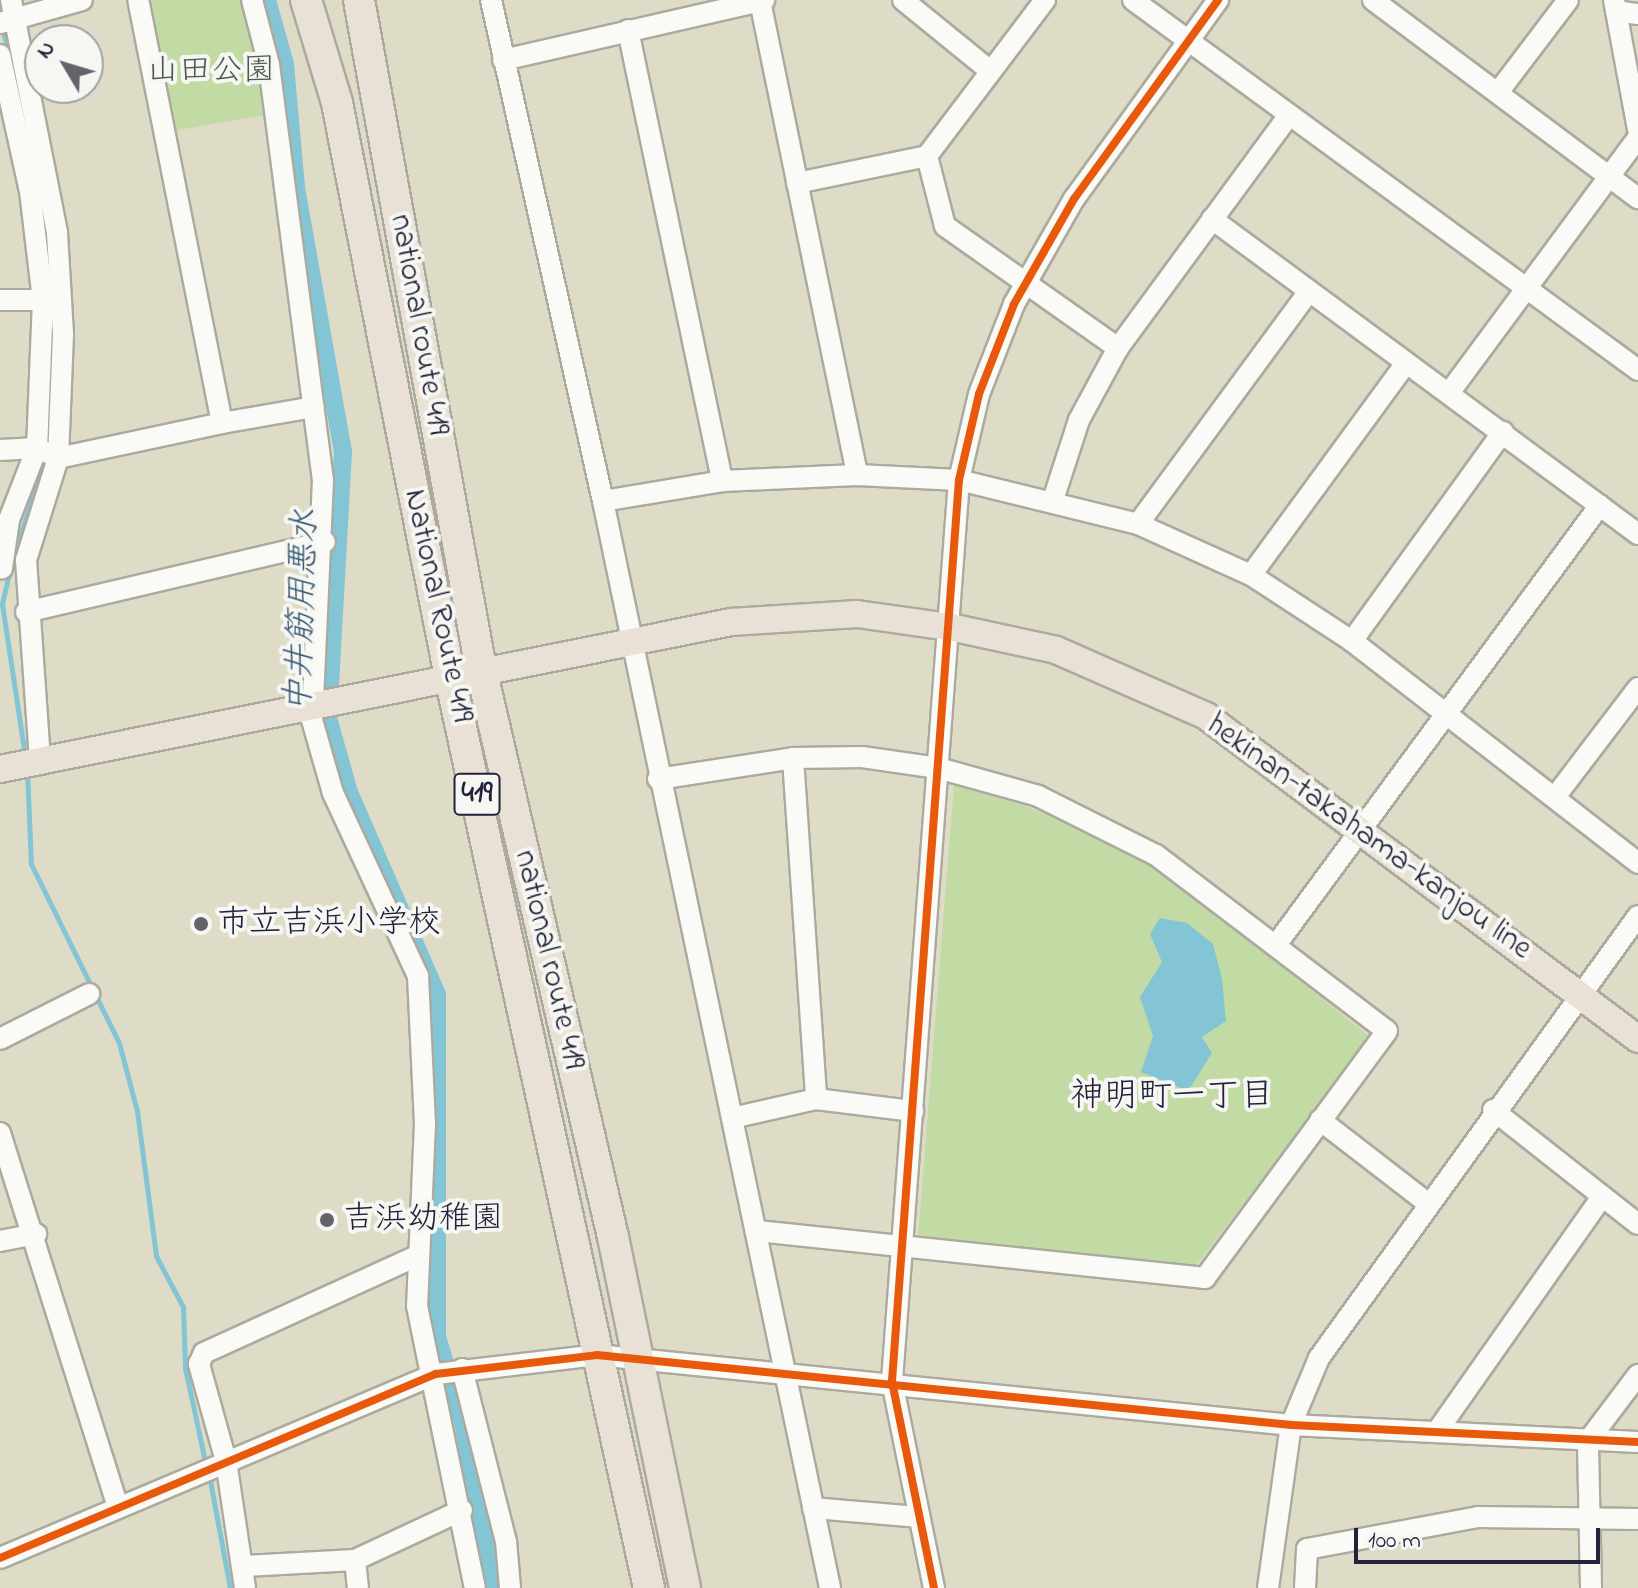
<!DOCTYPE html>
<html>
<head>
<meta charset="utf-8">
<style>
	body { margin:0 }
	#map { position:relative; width:1638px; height:1588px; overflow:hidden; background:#dedbc7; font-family:"Indie Flower","Klee One",sans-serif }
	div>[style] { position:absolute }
	.green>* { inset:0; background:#c2daa4 }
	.water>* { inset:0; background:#83c5d4 }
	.stream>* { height:5px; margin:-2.5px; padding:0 2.5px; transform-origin:2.5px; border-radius:2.5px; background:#83c5d4 }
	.canal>* { height:18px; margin:-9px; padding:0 9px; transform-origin:9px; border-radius:9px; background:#83c5d4 }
	.roads { filter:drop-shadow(2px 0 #abaa9f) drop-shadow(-2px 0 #abaa9f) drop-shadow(0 2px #abaa9f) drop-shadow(0 -2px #abaa9f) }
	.minor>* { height:20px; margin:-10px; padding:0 10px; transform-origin:10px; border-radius:10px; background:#fafaf7 }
	.major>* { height:26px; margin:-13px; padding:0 13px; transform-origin:13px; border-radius:13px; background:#e9e1d5 }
	.highway>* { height:30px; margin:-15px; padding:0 15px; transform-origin:15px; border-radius:15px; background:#e9e1d5 }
	.cycleway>* { height:8px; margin:-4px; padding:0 4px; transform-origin:4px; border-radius:4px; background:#e8590c }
	.dots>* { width:22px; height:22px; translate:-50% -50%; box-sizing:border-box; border:4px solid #f6f6f2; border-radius:50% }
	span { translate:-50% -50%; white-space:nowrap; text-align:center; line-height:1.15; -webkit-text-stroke:8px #f6f6f2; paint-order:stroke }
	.shield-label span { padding:2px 6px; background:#f6f6f2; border:2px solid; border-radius:6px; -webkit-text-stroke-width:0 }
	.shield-label { font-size:30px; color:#22223b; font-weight:700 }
	.park-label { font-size:32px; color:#4b5952 }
	.street-label { font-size:32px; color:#22223b }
	.poi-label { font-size:32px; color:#22223b }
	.left { translate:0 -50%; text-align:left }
	.water-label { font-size:34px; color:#365873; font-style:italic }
	.neighbourhood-label { font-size:34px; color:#22223b }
	.north { position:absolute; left:24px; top:24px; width:80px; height:80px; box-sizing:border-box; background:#f6f6f2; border:2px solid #a1a1a9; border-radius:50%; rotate:308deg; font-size:22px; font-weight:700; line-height:32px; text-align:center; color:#22223b }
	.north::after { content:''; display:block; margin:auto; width:28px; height:36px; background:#64636c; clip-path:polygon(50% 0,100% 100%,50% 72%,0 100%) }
	.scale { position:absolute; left:1354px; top:1528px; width:246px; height:36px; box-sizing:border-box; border:4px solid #22223b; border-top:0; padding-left:10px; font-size:24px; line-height:28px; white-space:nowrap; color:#22223b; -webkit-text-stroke:6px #f6f6f2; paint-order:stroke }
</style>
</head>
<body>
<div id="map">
	<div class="green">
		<i style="clip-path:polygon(145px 0,242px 0,260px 65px,264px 115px,173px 131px)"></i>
		<i style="clip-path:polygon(954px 785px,1026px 806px,1150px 861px,1370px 1037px,1195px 1267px,918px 1238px)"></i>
	</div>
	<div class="water">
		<i style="clip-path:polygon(1160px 918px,1187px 923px,1213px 944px,1222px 979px,1226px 1021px,1202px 1037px,1212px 1053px,1188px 1091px,1141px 1072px,1153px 1036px,1140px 997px,1162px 962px,1150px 934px)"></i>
	</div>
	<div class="stream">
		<i style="left:2px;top:28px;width:30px;rotate:75deg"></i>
		<i style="left:14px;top:71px;width:30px;rotate:76deg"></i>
		<i style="left:14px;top:555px;width:102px;rotate:-72.3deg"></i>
		<i style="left:10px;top:569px;width:36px;rotate:103deg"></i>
		<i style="left:2px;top:604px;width:154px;rotate:81.4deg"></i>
		<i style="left:27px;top:770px;width:94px;rotate:87.6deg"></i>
		<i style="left:31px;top:864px;width:199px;rotate:63.8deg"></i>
		<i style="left:119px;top:1043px;width:70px;rotate:75.2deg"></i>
		<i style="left:137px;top:1111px;width:146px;rotate:82.5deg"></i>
		<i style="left:156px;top:1256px;width:58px;rotate:62.1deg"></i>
		<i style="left:183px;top:1307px;width:61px;rotate:88.1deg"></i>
		<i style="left:185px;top:1368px;width:100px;rotate:77.9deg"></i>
		<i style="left:209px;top:1475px;width:115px;rotate:79.5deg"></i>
	</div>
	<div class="canal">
		<i style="left:267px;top:0;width:66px;rotate:74.3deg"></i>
		<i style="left:285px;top:64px;width:124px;rotate:84.9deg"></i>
		<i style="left:296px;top:188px;width:268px;rotate:79.9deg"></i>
		<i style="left:343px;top:452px;width:266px;rotate:93.2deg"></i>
		<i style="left:328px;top:718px;width:77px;rotate:74.2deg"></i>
		<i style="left:349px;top:792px;width:220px;rotate:66.5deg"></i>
		<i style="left:437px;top:994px;width:343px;rotate:90deg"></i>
		<i style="left:437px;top:1337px;width:89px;rotate:73deg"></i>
		<i style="left:463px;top:1422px;width:169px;rotate:79.8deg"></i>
	</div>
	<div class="roads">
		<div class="minor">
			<i style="left:11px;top:0;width:237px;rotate:78.8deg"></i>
			<i style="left:57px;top:233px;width:101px;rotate:86.6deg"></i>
			<i style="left:63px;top:334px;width:124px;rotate:92.3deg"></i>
			<i style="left:58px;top:458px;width:107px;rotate:107.4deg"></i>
			<i style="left:26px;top:560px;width:200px;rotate:86deg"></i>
			<i style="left:252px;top:0;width:67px;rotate:75.3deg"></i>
			<i style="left:269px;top:65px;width:418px;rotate:82.6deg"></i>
			<i style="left:323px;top:480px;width:240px;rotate:92.6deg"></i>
			<i style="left:312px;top:720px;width:76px;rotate:74deg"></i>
			<i style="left:333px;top:793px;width:202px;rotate:65.1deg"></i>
			<i style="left:418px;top:976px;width:148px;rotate:87.3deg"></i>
			<i style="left:425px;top:1124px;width:182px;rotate:92.5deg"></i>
			<i style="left:417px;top:1306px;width:288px;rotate:78.4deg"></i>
			<i style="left:491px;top:0;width:513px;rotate:77.4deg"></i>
			<i style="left:603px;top:501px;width:1110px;rotate:78.2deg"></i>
			<i style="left:903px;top:0;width:111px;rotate:39.1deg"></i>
			<i style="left:1045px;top:0;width:196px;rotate:127.1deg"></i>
			<i style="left:927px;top:156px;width:72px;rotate:75.6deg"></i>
			<i style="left:945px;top:226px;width:212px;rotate:35.2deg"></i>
			<i style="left:1133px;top:0;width:626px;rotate:36.23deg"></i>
			<i style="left:1373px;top:0;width:331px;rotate:36.8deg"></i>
			<i style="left:1614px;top:0;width:132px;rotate:79.5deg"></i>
			<i style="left:760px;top:1px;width:484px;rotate:78.4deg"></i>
			<i style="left:1616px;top:11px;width:22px;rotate:8deg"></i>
			<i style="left:0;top:23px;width:85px;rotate:-15.7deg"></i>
			<i style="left:628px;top:30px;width:461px;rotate:78.2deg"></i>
			<i style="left:0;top:55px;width:139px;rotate:77.6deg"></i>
			<i style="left:30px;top:191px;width:110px;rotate:83.2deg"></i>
			<i style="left:43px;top:300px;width:148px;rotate:92.3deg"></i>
			<i style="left:37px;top:448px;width:77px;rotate:111.3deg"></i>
			<i style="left:9px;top:520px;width:49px;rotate:98.3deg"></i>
			<i style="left:503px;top:60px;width:268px;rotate:-12.9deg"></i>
			<i style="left:1499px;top:91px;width:114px;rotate:-52.8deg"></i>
			<i style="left:797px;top:183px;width:133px;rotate:-11.7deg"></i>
			<i style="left:1212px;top:219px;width:530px;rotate:36.48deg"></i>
			<i style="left:0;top:300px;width:56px"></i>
			<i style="left:1449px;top:393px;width:317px;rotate:-53.5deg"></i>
			<i style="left:222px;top:423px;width:93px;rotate:-9.9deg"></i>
			<i style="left:0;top:450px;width:37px;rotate:-3deg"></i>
			<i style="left:37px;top:448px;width:23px;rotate:25deg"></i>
			<i style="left:58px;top:458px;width:168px;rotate:-12deg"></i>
			<i style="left:222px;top:423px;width:431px;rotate:-101.2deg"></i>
			<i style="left:1053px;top:500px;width:84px;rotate:-72deg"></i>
			<i style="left:1079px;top:420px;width:82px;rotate:-61.6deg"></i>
			<i style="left:1118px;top:348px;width:289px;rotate:-53.7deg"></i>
			<i style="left:603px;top:501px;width:121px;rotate:-9.5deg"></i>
			<i style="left:722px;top:481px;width:135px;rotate:-2.5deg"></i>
			<i style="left:857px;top:475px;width:102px;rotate:2.8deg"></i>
			<i style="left:959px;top:480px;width:184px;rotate:13.8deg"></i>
			<i style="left:1138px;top:524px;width:124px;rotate:24.3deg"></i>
			<i style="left:1251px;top:575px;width:121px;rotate:33.2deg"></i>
			<i style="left:1352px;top:641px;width:362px;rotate:37.8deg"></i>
			<i style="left:1138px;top:524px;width:289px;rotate:-53.7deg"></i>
			<i style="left:1251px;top:575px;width:263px;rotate:-53.8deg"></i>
			<i style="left:26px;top:612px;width:307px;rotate:-13.2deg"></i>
			<i style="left:1352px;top:641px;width:258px;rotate:-54.2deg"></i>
			<i style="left:793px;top:758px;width:342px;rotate:86.1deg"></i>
			<i style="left:658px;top:779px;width:137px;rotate:-8.8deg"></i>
			<i style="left:793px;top:758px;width:69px;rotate:-0.8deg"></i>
			<i style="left:862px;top:757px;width:77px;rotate:8.2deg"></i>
			<i style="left:938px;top:768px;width:104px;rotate:15.6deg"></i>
			<i style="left:1038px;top:796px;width:132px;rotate:26.6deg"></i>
			<i style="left:1156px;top:855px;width:290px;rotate:37.3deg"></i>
			<i style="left:1387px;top:1031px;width:307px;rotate:126.4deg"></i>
			<i style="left:1205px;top:1278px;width:452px;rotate:-174deg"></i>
			<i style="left:1555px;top:797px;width:137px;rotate:-52.7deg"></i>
			<i style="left:1276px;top:945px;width:546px;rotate:-53.63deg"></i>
			<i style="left:0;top:1039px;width:100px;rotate:-26.8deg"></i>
			<i style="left:1493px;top:1110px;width:184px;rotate:38.2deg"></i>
			<i style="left:732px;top:1118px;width:86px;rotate:-12.7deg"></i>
			<i style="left:816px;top:1099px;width:98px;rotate:7.1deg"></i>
			<i style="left:1320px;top:1120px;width:134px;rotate:37.7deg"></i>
			<i style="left:0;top:1133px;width:393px;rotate:72.5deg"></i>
			<i style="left:0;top:1241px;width:37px;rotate:-11deg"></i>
			<i style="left:462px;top:1369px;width:178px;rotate:75.7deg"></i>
			<i style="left:506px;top:1541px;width:47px;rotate:85.1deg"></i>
			<i style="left:1438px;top:1430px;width:285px;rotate:-54.9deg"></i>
			<i style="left:813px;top:1508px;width:106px;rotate:4.9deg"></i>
			<i style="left:0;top:1558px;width:473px;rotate:-22.9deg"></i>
			<i style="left:436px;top:1374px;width:162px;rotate:-6.7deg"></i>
			<i style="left:597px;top:1355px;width:698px;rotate:5.76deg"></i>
			<i style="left:1291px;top:1425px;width:347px;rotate:2.8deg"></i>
			<i style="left:355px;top:1560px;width:28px;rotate:84deg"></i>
			<i style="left:245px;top:1566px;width:110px;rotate:-3.1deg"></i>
			<i style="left:355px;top:1560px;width:118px;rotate:-25deg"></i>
			<i style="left:245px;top:1588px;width:128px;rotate:-98.5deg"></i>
			<i style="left:226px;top:1461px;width:101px;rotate:-105.6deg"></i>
			<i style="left:199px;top:1364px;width:12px;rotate:-66deg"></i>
			<i style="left:204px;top:1353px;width:232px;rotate:-24.5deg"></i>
			<i style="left:934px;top:1588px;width:211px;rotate:-101.5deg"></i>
			<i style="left:892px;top:1381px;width:903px;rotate:-85.75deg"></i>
			<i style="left:959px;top:480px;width:88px;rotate:-76.9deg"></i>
			<i style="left:979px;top:394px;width:97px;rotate:-68.7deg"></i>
			<i style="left:1014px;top:304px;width:121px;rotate:-60.3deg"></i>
			<i style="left:1074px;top:199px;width:246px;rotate:-54.1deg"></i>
			<i style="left:1268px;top:1588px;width:165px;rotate:-82deg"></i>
			<i style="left:1291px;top:1425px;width:73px;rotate:-67.3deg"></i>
			<i style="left:1319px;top:1358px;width:545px;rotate:-54.18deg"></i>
			<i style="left:1305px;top:1588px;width:39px;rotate:-87deg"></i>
			<i style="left:1307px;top:1549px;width:174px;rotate:-10.6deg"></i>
			<i style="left:1478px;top:1517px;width:160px;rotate:0.7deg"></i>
			<i style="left:1591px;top:1588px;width:147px;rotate:-91.2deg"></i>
			<i style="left:1588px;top:1441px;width:83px;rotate:-52.9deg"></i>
		</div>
		<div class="major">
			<i style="left:0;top:769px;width:746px;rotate:-11.37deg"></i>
			<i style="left:731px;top:622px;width:126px;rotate:-3.6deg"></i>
			<i style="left:857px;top:614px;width:94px;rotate:8deg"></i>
			<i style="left:950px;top:627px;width:108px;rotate:12.2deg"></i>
			<i style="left:1056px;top:650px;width:164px;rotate:23.7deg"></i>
			<i style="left:1206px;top:716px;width:539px;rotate:36.78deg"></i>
		</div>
		<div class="highway">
			<i style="left:306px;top:0;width:108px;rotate:73.2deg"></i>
			<i style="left:337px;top:103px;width:585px;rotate:78.86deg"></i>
			<i style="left:450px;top:677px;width:932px;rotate:77.68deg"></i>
			<i style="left:359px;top:0;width:680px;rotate:79.67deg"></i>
			<i style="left:481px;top:669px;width:583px;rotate:76.92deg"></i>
			<i style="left:613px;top:1237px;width:358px;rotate:78.4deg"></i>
		</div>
	</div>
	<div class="cycleway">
		<i style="left:0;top:1558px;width:473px;rotate:-22.9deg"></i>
		<i style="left:436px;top:1374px;width:162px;rotate:-6.7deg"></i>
		<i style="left:597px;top:1355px;width:698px;rotate:5.76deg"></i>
		<i style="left:1291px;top:1425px;width:347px;rotate:2.8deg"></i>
		<i style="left:934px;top:1588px;width:211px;rotate:-101.5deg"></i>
		<i style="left:892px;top:1381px;width:903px;rotate:-85.75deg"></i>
		<i style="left:959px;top:480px;width:88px;rotate:-76.9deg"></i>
		<i style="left:979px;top:394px;width:97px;rotate:-68.7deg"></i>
		<i style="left:1014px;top:304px;width:121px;rotate:-60.3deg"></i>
		<i style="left:1074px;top:199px;width:246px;rotate:-54.1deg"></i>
	</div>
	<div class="dots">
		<i style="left:201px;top:924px;background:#64636c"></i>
		<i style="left:327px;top:1220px;background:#64636c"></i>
	</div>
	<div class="shield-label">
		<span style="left:477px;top:794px">419</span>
	</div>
	<div class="park-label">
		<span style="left:211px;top:72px">山田公園</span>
	</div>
	<div class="street-label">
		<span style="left:418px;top:325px;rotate:80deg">national route 419</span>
		<span style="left:437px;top:606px;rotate:78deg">National Route 419</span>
		<span style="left:1368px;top:838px;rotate:36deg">hekinan-takahama-kanjou line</span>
		<span style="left:548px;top:960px;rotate:77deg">national route 419</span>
	</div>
	<div class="poi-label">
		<span class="left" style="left:217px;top:924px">市立吉浜小学校</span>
		<span class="left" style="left:343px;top:1220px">吉浜幼稚園</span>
	</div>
	<div class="water-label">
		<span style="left:304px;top:611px;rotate:-88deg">中井筋用悪水</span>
	</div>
	<div class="neighbourhood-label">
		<span style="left:1172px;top:1098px">神明町一丁目</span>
	</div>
	<div class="north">N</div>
	<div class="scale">100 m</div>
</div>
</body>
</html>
